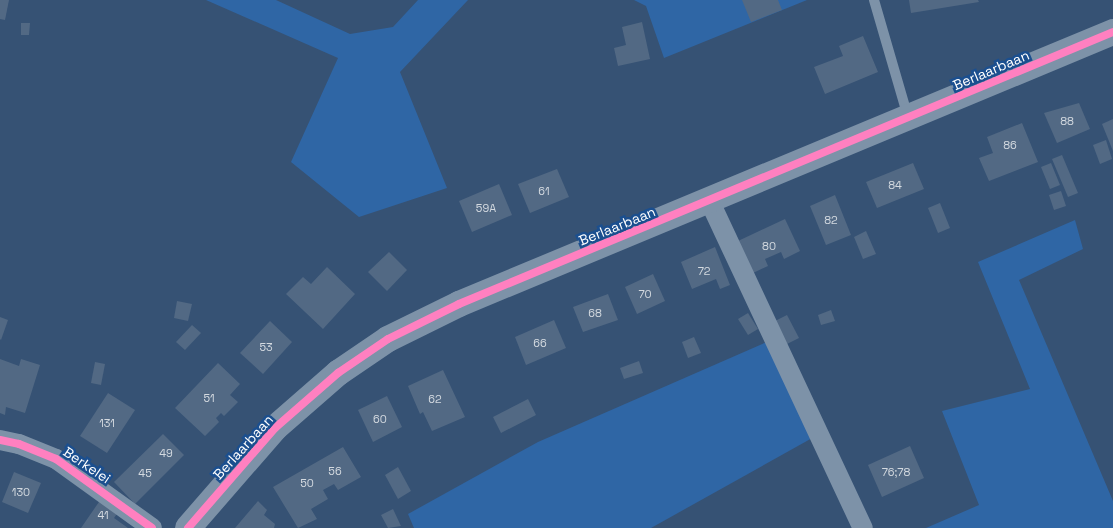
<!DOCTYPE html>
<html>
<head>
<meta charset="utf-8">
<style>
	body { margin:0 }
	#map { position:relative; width:1113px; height:528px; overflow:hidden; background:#365274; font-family:"Space Grotesk",sans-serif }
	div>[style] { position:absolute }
	.green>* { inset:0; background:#2f66a5 }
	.building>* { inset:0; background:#526984 }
	.service>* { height:10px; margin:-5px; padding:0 5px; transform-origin:5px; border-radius:5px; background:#7d92a8 }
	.minor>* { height:20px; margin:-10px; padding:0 10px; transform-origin:10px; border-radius:10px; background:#7d92a8 }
	.tertiary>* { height:26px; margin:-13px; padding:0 13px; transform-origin:13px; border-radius:13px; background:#7d92a8 }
	.cycleway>* { height:8px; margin:-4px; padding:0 4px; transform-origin:4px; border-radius:4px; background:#ff80c0 }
	span { translate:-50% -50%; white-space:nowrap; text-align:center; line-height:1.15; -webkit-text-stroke:5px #1b4f8f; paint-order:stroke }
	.number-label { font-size:11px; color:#d4dae0 }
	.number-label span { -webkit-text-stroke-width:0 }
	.street-label { font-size:14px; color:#fff }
</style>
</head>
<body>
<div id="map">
	<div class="green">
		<i style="clip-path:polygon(206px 0,276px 0,350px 34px,393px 27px,418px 0,468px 0,400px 72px,447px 188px,359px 217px,291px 162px,338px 58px)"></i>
		<i style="clip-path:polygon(634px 0,807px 0,664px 58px,646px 6px)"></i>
		<i style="clip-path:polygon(1075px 220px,1083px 249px,1019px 280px,1113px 501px,1113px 528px,926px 528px,979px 505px,942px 411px,1030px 389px,978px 262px)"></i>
		<i style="clip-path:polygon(769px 341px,814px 437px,651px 528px,414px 528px,408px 514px,538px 442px)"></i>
	</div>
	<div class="building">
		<i style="clip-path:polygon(0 0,9px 0,5px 20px,0 19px)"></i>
		<i style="clip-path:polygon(742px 0,778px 0,782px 10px,751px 22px)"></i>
		<i style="clip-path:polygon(909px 0,978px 0,979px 2px,911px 13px)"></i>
		<i style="clip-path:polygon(642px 22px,650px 59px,618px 66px,614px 48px,626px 45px,622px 27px)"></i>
		<i style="clip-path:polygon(21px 23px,30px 23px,29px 35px,21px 35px)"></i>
		<i style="clip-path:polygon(863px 36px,878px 72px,825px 94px,814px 67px,843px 56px,839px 46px)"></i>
		<i style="clip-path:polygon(1079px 103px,1090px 129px,1057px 143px,1044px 113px)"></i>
		<i style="clip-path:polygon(1113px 119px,1113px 151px,1102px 124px)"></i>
		<i style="clip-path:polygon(1022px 123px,1038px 162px,989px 181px,979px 158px,993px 153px,987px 137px)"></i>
		<i style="clip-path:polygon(1106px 140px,1112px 159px,1100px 164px,1093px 145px)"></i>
		<i style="clip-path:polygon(1062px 155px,1078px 193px,1068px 197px,1052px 159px)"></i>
		<i style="clip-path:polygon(913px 163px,924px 189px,877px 208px,866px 182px)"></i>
		<i style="clip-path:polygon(1051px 163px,1060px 185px,1050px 189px,1041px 167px)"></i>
		<i style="clip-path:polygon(557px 169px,569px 197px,530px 213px,518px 184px)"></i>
		<i style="clip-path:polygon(499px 184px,512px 215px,472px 232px,459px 201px)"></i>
		<i style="clip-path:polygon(1061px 191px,1066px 206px,1054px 210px,1049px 195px)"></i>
		<i style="clip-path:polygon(835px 195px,851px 235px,826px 245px,810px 206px)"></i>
		<i style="clip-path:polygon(940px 203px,950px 228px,938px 233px,928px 208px)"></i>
		<i style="clip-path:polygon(785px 219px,800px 251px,784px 259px,781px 252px,765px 259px,768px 266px,753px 273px,738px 241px)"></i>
		<i style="clip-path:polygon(866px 231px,876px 254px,863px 259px,854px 237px)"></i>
		<i style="clip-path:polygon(715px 247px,730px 285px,720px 289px,716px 279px,692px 289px,681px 262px)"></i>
		<i style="clip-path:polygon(389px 252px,407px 270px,387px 291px,368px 272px)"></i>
		<i style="clip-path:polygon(327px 267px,355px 294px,323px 329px,286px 294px,303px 277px,311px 284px)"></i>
		<i style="clip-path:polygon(653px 274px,665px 301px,637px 314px,625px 287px)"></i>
		<i style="clip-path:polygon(608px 294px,618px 320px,583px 332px,573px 307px)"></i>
		<i style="clip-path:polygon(177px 301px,192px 304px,188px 321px,174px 318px)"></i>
		<i style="clip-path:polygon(831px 310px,835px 321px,821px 325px,818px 315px)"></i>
		<i style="clip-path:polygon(748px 313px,758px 329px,748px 335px,738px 319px)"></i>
		<i style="clip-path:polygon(787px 315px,799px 338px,787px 344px,775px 321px)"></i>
		<i style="clip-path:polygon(0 317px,8px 320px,1px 340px,0 339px)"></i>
		<i style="clip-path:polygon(554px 320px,566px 348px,526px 365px,515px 337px)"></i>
		<i style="clip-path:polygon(270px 321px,292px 342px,263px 374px,240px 353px)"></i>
		<i style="clip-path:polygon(192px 325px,201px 333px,185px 350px,176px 342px)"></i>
		<i style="clip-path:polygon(694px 337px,701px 353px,688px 358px,682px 342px)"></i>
		<i style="clip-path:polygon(0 359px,19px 366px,21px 359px,40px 365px,25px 413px,6px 407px,5px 415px,0 413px)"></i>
		<i style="clip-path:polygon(639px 361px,643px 373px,624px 379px,620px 368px)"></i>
		<i style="clip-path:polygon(95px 362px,105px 364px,101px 385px,91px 383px)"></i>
		<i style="clip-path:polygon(218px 363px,240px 384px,230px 395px,238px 402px,224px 416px,221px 413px,216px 418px,219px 422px,205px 436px,175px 408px)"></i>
		<i style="clip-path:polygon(443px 370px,465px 417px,432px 431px,423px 412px,420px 414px,408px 386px)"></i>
		<i style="clip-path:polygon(108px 393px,135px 410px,107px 453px,80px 436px)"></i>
		<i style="clip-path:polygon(387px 396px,402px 427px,373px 442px,358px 410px)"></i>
		<i style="clip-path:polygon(528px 399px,536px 415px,501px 433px,493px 417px)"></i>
		<i style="clip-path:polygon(163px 434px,184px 455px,135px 504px,114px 482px)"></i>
		<i style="clip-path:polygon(910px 446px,924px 478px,882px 497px,868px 465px)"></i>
		<i style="clip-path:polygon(343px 447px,361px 477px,338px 490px,334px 484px,323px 490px,328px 499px,311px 509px,317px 519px,298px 528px,273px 487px)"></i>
		<i style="clip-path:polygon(398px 467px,411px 491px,398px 499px,385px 475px)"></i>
		<i style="clip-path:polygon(14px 472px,41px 483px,28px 513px,2px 502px)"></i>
		<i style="clip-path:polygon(101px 499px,119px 511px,114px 518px,128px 528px,81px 528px)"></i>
		<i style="clip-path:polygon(258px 501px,267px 510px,264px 515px,275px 524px,274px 528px,235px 528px)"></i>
		<i style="clip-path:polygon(393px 509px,401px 526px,388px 528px,381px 515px)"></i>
	</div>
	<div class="service">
		<i style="left:874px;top:0;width:122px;rotate:73.8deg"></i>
	</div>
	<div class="minor">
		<i style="left:710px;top:202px;width:360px;rotate:64.9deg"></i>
		<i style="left:0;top:440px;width:19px;rotate:12deg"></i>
		<i style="left:19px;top:444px;width:40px;rotate:22deg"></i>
		<i style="left:56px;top:459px;width:118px;rotate:35.7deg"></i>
	</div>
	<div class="tertiary">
		<i style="left:188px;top:528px;width:133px;rotate:-49deg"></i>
		<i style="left:275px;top:428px;width:84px;rotate:-41.1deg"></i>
		<i style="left:338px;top:373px;width:60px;rotate:-34.2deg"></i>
		<i style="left:388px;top:339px;width:79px;rotate:-26.2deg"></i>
		<i style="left:459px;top:304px;width:708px;rotate:-22.58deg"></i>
	</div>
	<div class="cycleway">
		<i style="left:0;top:440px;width:19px;rotate:12deg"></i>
		<i style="left:19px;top:444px;width:40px;rotate:22deg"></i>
		<i style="left:56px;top:459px;width:118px;rotate:35.7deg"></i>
		<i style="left:188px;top:528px;width:133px;rotate:-49deg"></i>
		<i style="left:275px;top:428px;width:84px;rotate:-41.1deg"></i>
		<i style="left:338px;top:373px;width:60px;rotate:-34.2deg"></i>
		<i style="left:388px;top:339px;width:79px;rotate:-26.2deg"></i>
		<i style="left:459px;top:304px;width:708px;rotate:-22.58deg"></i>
	</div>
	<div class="number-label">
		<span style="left:1067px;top:121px">88</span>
		<span style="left:1010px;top:145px">86</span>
		<span style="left:895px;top:185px">84</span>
		<span style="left:544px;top:191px">61</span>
		<span style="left:486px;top:208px">59A</span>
		<span style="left:831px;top:220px">82</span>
		<span style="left:769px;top:246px">80</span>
		<span style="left:704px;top:271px">72</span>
		<span style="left:645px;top:294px">70</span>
		<span style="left:595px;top:313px">68</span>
		<span style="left:540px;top:343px">66</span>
		<span style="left:266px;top:347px">53</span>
		<span style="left:209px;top:398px">51</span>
		<span style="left:435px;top:399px">62</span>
		<span style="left:380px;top:419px">60</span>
		<span style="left:107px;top:423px">131</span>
		<span style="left:166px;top:453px">49</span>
		<span style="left:335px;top:471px">56</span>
		<span style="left:896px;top:472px">76;78</span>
		<span style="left:145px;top:473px">45</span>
		<span style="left:307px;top:483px">50</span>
		<span style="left:21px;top:492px">130</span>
		<span style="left:103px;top:515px">41</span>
	</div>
	<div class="street-label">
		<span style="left:991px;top:70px;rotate:-23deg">Berlaarbaan</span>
		<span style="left:617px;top:226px;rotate:-22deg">Berlaarbaan</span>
		<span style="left:243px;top:447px;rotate:-48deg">Berlaarbaan</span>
		<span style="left:87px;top:465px;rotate:34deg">Berkelei</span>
	</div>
</div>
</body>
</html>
